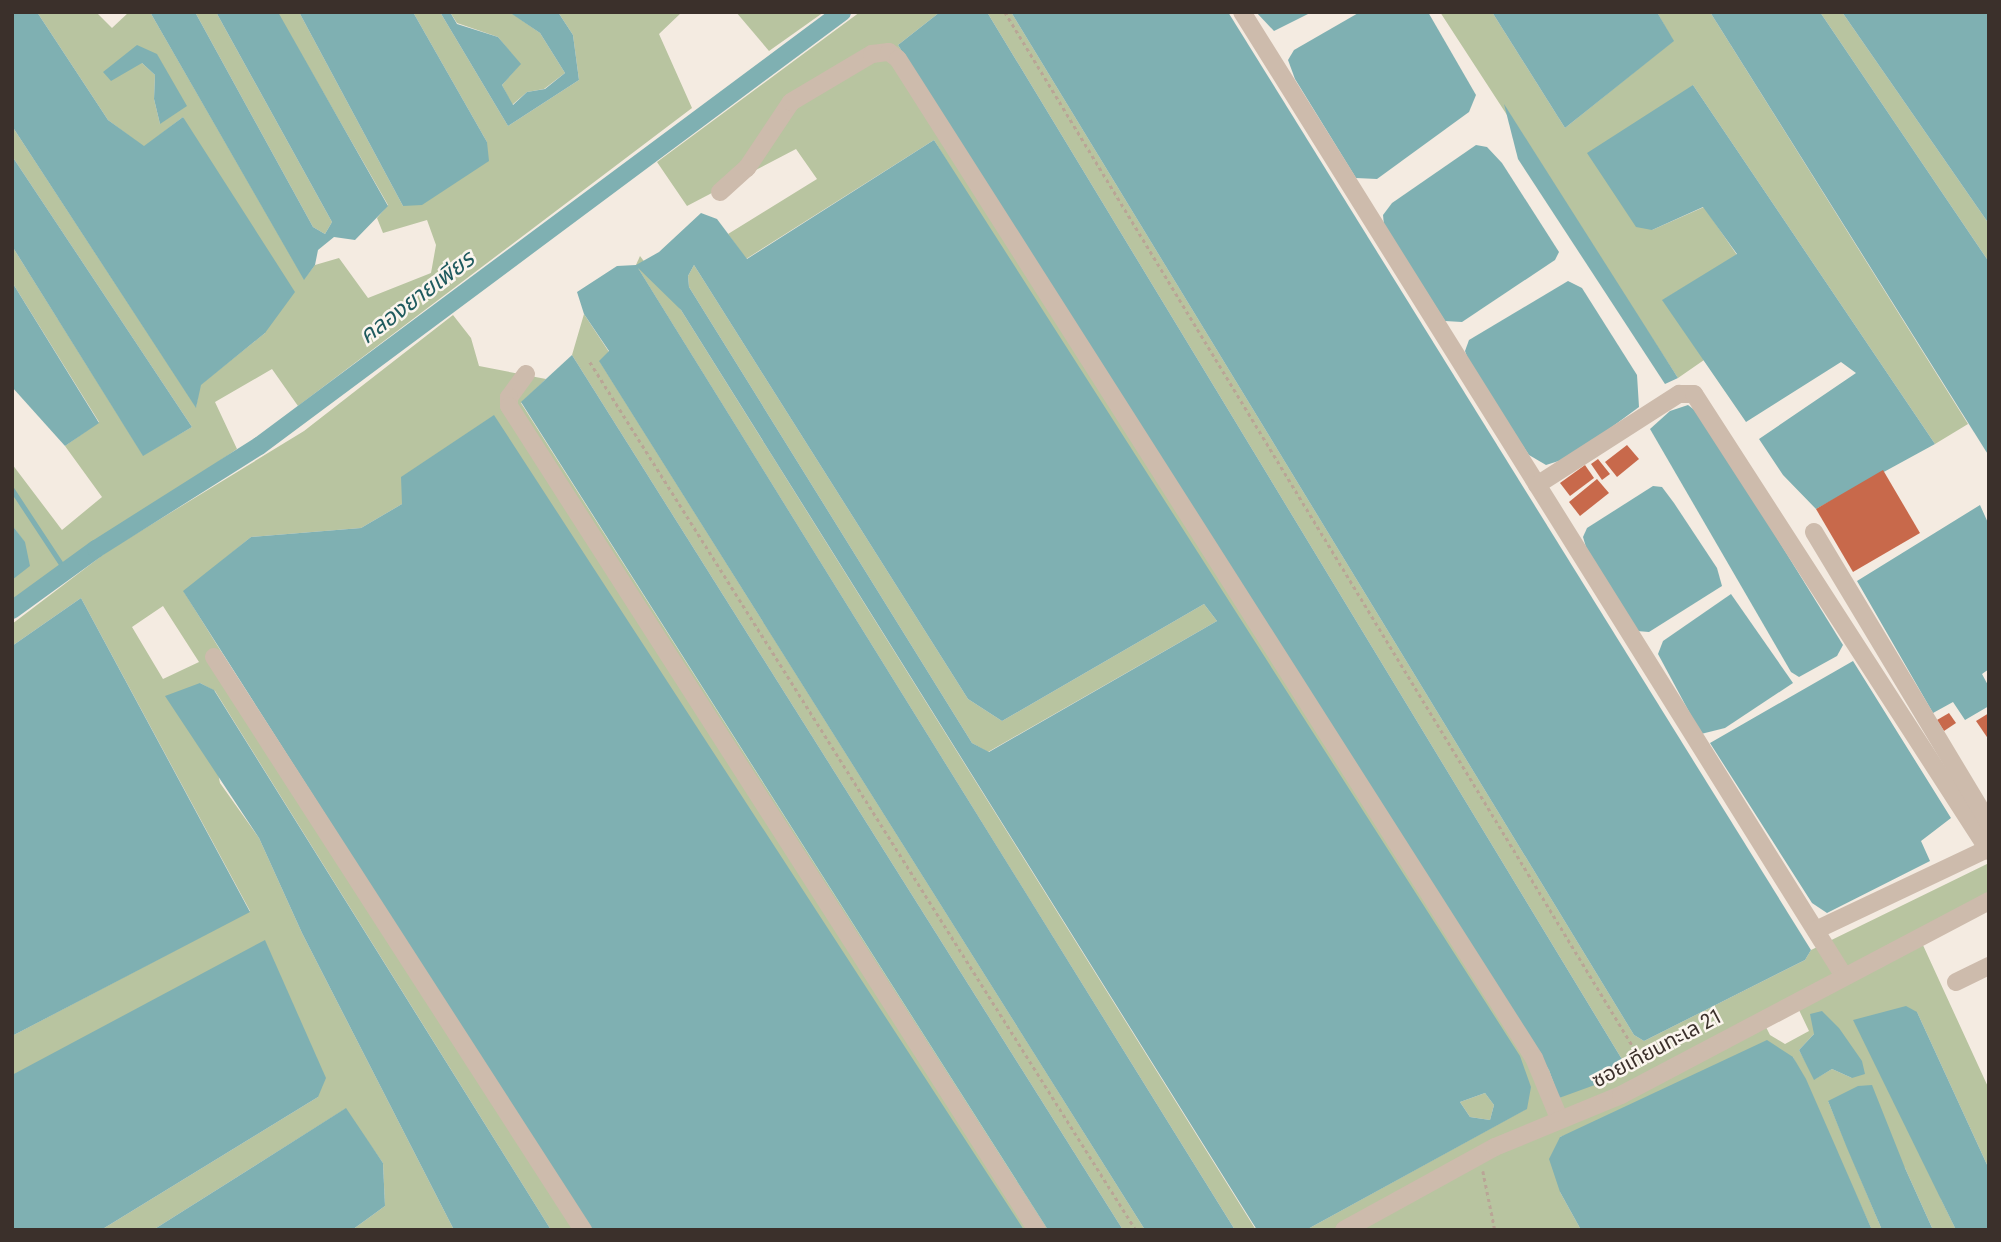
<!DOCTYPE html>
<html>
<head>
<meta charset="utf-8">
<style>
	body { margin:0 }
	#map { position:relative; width:2001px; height:1242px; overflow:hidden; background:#f4ebe1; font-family:"Roboto Condensed","Noto Sans Thai",sans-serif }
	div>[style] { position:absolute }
	.green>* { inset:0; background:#b8c4a0 }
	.water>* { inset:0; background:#7fb0b2 }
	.stream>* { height:4.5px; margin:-2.25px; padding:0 2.25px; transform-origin:2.25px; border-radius:2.25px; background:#7fb0b2 }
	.canal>* { height:18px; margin:-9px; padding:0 9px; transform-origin:9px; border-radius:9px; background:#7fb0b2 }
	.building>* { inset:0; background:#c8694b }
	.path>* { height:2.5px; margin-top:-1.25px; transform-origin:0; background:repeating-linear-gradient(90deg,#b9a596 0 3.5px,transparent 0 7px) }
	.minor>* { height:18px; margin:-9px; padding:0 9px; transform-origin:9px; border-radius:9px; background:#cdbbac }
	span { translate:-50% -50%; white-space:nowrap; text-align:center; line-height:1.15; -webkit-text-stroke:5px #fbf5ee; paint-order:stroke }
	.street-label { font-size:21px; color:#3b302b }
	.water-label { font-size:23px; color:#1f5a5e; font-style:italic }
	.frame { position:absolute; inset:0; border:14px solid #3b302b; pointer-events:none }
</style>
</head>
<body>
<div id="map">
	<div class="green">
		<i style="clip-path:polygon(evenodd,37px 12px,96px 12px,112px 28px,129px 12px,150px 12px,304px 279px,315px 265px,339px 258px,368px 298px,431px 273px,436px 245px,427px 220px,383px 233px,377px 218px,388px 205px,277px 12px,299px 12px,403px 206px,487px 142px,413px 12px,440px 12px,508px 126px,579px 80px,573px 35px,558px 12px,682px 12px,659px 34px,692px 108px,298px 406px,272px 369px,215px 402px,237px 449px,12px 602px,12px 578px,25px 543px,12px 525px,12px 464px,62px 530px,102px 497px,65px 446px,99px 422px,12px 282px,12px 246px,143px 455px,192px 427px,12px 156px,12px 126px,196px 407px,200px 385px,265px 333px,183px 117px,144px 147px,108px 120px,37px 12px,157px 55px,170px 79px,160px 124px,154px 99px,155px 75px,142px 63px,157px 55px)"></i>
		<i style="clip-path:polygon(195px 12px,216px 12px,332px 222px,325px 234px,313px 227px)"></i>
		<i style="clip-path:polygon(450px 12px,510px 12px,540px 33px,565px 73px,544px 89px,527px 92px,512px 105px,502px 85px,520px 64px,498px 37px,457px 23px)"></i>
		<i style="clip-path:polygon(736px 12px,824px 12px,769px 51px)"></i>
		<i style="clip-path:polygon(evenodd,860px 12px,940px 12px,898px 45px,1549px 1070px,1559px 1098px,1623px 1061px,987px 12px,1011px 12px,1634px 1035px,1644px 1041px,1805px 960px,1811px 950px,1989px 863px,1989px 908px,1922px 943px,1989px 1089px,1989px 1169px,1917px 1012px,1941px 1199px,1956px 1230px,1933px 1230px,1905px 1168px,1828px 1101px,1882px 1230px,1872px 1230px,1793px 1057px,1560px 1137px,1560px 1192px,1581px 1230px,1306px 1230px,1526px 1109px,934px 140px,746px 259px,728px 234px,817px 179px,796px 149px,687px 206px,657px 162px,860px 12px,1799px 1010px,1809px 1031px,1785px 1044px,1770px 1035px,1765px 1025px,1799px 1010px,860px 12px,1814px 1034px,1852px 1078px,1832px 1069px,1815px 1079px,1799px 1050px,1814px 1034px)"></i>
		<i style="clip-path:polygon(1440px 12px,1492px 12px,1565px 128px,1673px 41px,1657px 12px,1710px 12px,1968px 424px,1935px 444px,1693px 85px,1652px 230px,1704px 207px,1737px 255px,1663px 300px,1704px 360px,1678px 378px)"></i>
		<i style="clip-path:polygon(1820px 12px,1842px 12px,1989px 224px,1989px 262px)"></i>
		<i style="clip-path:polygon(640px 256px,681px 310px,1256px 1230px,1235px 1230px,636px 265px)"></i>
		<i style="clip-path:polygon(694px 265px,968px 699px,1002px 721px,1204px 604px,1217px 621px,988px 752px,972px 743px,689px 287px,688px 276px)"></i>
		<i style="clip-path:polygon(584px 314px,609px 352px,600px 362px,1145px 1230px,1123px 1230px,572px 355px)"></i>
		<i style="clip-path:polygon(evenodd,453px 315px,471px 338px,479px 366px,546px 379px,521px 403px,1048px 1230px,1024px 1230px,402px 504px,361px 528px,251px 537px,184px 592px,582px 1230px,551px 1230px,215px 691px,200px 683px,220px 783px,259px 838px,302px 933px,454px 1230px,352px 1230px,385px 1206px,383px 1163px,345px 1109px,153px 1230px,101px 1230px,318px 1097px,12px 1075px,12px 1036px,250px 911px,81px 598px,12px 646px,12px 624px,108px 551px,304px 431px,453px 315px,163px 606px,199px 662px,163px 679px,132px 627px,163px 606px)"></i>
		<i style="clip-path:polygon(1485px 1093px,1494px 1105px,1490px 1120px,1470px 1117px,1460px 1102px)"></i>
	</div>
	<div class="water">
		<i style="clip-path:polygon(12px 12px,37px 12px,108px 120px,144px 146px,183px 117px,295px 292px,265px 333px,201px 385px,196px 408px,12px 126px)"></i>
		<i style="clip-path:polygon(150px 12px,195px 12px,313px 227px,325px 234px,332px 222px,216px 12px,278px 12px,388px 206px,355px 240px,334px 237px,318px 250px,315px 265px,304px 280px)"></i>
		<i style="clip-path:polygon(299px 12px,413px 12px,487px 142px,489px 161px,422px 205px,403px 206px)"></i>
		<i style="clip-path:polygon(440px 12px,450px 12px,457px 24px,498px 37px,521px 64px,502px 85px,513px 105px,527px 92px,545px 89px,565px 73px,540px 33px,509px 12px,558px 12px,573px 35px,579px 80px,508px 126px)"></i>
		<i style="clip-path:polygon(940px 12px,987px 12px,1623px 1061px,1625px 1074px,1559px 1098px,1549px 1070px,898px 45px)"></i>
		<i style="clip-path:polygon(1011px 12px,1228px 12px,1811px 950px,1805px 960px,1644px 1041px,1634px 1035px)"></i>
		<i style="clip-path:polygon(1256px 12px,1312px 12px,1274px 31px)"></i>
		<i style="clip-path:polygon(1360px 12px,1428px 12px,1476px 95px,1469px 112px,1377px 179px,1356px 178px,1295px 79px,1288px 60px,1294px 50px)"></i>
		<i style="clip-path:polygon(1492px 12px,1657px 12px,1674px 41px,1565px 128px)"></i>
		<i style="clip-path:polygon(1710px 12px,1820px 12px,1989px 262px,1989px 456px)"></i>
		<i style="clip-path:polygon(1842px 12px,1989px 12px,1989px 224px)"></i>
		<i style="clip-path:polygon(137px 45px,157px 54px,187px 106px,160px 124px,154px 99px,155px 75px,142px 63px,111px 81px,103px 72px)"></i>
		<i style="clip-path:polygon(1693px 85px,1935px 444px,1816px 509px,1783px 475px,1759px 439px,1856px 373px,1841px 362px,1746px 422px,1662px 300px,1737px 254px,1703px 207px,1652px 230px,1636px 227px,1587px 153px)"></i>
		<i style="clip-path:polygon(1504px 104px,1678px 378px,1665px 384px,1518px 159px)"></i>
		<i style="clip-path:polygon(evenodd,934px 140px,1520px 1056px,1531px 1087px,1527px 1109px,1306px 1230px,1257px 1230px,681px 310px,638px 268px,1235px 1230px,1145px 1230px,599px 361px,609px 351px,584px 314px,577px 292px,617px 266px,636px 265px,659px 252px,701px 213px,717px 219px,747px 259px,934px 140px,694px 265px,968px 699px,1002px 721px,1204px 604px,1217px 621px,989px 752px,972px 743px,689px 287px,688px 276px,694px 265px,934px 140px,1485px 1093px,1494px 1105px,1490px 1120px,1470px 1117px,1460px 1102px,1485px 1093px)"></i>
		<i style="clip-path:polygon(1476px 145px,1487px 147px,1502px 163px,1559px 252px,1555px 260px,1462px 322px,1445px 321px,1384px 225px,1383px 215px,1392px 203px)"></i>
		<i style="clip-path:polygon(12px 156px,192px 427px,143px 456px,12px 246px)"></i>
		<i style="clip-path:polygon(1568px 281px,1582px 288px,1637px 375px,1639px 407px,1571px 457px,1546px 465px,1529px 455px,1471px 368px,1465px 351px,1469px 340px)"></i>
		<i style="clip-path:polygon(12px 282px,99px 423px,65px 446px,12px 387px)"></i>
		<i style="clip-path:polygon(572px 355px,1123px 1230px,1048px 1230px,521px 402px)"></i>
		<i style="clip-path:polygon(1688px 405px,1701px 415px,1843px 645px,1837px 656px,1799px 677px,1791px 672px,1650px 429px,1670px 411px)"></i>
		<i style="clip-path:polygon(494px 415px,1024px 1230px,590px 1230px,183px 591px,251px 537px,361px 528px,402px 504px,401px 477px)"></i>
		<i style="clip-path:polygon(1653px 486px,1662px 487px,1674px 503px,1717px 568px,1722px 586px,1649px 632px,1637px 631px,1589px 557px,1583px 537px,1587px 528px)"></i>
		<i style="clip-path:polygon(1980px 505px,1989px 525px,1989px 669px,1982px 674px,1989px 687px,1989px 706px,1965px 720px,1953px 702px,1933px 713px,1857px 581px)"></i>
		<i style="clip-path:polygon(12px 525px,25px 542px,30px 566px,12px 580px)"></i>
		<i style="clip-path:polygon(1731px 594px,1793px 683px,1725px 728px,1701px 734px,1658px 654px,1663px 641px)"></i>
		<i style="clip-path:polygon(81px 598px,250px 912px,12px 1036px,12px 646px)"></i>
		<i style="clip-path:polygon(1853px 661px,1951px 818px,1921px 841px,1930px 861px,1827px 913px,1812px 903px,1710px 743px)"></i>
		<i style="clip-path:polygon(200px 683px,214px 690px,551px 1230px,454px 1230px,302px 933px,259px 838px,165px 696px)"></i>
		<i style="clip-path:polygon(265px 940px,326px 1078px,318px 1097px,101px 1230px,12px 1230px,12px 1075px)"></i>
		<i style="clip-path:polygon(1906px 1006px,1917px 1012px,1989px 1169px,1989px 1230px,1956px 1230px,1853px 1020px)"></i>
		<i style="clip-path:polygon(1822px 1011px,1839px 1028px,1862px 1061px,1865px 1074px,1852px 1078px,1832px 1069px,1814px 1080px,1799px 1050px,1814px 1034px,1810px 1014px)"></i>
		<i style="clip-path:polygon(1767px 1040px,1793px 1057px,1806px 1079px,1872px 1230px,1581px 1230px,1560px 1192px,1549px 1159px,1560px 1137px)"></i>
		<i style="clip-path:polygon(1872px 1085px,1905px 1168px,1933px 1230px,1882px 1230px,1847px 1148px,1828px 1101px,1858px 1086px)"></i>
		<i style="clip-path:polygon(346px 1108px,383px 1163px,385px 1206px,352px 1230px,153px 1230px)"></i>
	</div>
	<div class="stream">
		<i style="left:12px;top:489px;width:98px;rotate:56.6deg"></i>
	</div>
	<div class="canal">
		<i style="left:12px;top:610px;width:104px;rotate:-36deg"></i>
		<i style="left:96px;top:549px;width:193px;rotate:-32.3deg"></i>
		<i style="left:259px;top:446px;width:727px;rotate:-36.66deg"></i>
	</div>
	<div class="building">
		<i style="clip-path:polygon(1627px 445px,1639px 459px,1617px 477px,1605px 462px)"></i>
		<i style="clip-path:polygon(1598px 459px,1610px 474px,1602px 480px,1591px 464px)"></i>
		<i style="clip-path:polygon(1585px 465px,1594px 478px,1570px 496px,1560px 483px)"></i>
		<i style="clip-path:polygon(1883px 470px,1920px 533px,1853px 572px,1816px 509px)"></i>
		<i style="clip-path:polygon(1597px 479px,1609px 493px,1580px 516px,1569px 502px)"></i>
		<i style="clip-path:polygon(1949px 713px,1956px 723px,1944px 731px,1937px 720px)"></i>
		<i style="clip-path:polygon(1989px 713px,1989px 740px,1976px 721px)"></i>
	</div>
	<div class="path">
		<i style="left:1005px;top:12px;width:1229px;rotate:58.74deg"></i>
		<i style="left:590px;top:362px;width:1025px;rotate:57.83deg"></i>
		<i style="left:1483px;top:1171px;width:60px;rotate:78.5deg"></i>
	</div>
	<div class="minor">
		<i style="left:1242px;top:12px;width:1137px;rotate:58.02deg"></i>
		<i style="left:720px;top:192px;width:36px;rotate:-42deg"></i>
		<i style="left:747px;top:168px;width:79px;rotate:-56.3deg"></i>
		<i style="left:791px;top:102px;width:94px;rotate:-30.7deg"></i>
		<i style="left:872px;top:54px;width:17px;rotate:-7deg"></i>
		<i style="left:889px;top:52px;width:11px;rotate:38deg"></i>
		<i style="left:898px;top:59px;width:1184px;rotate:57.52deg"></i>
		<i style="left:1534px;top:1058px;width:65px;rotate:67.4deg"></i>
		<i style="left:526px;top:374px;width:29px;rotate:126deg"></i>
		<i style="left:509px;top:397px;width:9px;rotate:90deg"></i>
		<i style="left:509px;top:406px;width:979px;rotate:57.35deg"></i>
		<i style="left:1537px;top:485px;width:169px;rotate:-32.7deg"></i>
		<i style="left:1679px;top:394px;width:15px"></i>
		<i style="left:1694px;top:394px;width:544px;rotate:57.16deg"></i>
		<i style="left:1814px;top:532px;width:340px;rotate:59deg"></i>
		<i style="left:214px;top:657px;width:682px;rotate:57.22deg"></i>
		<i style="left:1816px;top:930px;width:189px;rotate:-25.3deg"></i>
		<i style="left:1956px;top:982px;width:37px;rotate:-26deg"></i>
		<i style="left:1344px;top:1230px;width:172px;rotate:-28.8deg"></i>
		<i style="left:1495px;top:1147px;width:136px;rotate:-22.4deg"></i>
		<i style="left:1621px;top:1095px;width:416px;rotate:-27.8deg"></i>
	</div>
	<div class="street-label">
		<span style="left:1657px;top:1048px;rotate:-28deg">ซอยเทียนทะเล 21</span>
	</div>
	<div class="water-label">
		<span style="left:417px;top:298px;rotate:-37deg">คลองยายเพียร</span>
	</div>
	<div class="frame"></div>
</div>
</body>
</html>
